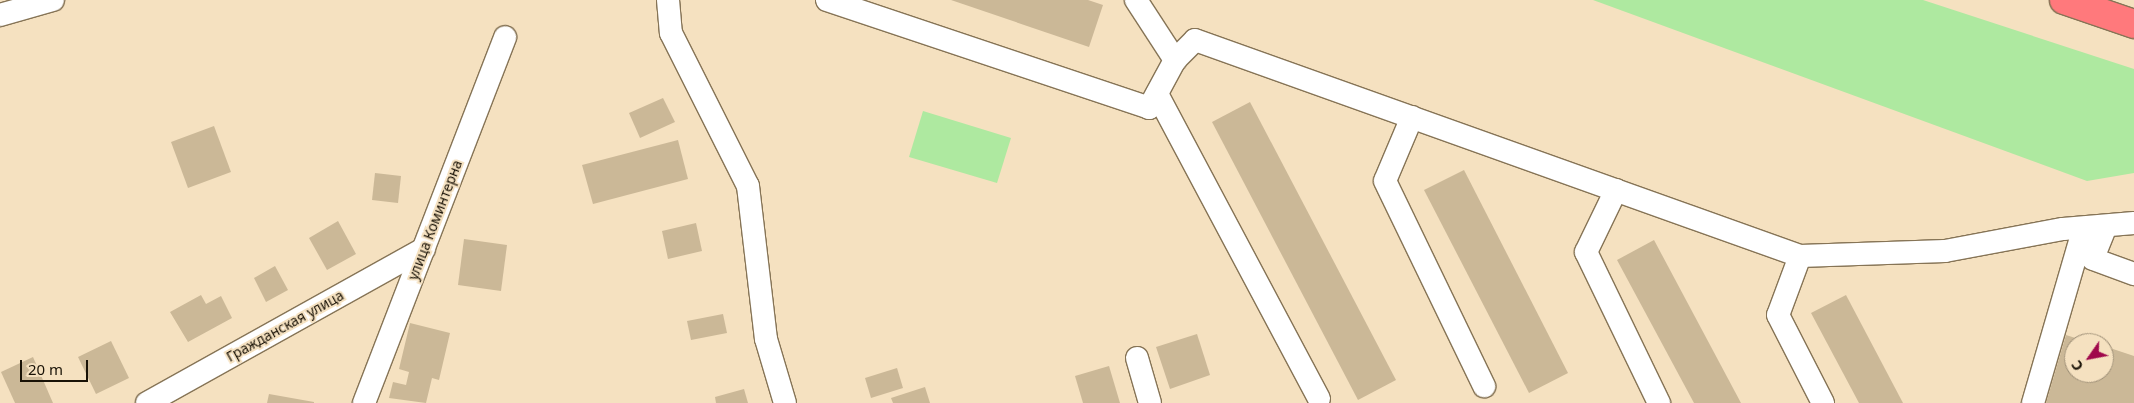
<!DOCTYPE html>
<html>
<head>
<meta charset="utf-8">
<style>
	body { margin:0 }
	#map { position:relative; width:2134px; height:403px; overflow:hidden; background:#f5e1c0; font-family:"Noto Sans",sans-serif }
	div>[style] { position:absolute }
	.green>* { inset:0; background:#aee9a0 }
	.building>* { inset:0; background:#cbb897 }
	.roads { filter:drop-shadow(1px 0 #867456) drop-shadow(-1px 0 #867456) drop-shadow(0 1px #867456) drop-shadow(0 -1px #867456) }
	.minor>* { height:22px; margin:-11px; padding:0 11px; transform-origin:11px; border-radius:11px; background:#fff }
	.highway>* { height:28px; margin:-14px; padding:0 14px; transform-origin:14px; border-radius:14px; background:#ff797c }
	span { translate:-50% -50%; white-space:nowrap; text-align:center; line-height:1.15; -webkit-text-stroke:4px #f5e1c0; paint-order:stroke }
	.street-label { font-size:14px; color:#191206 }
	.north { position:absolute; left:2064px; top:333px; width:50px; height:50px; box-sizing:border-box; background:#f5e1c0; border:1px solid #9d8e76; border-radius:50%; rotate:237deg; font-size:14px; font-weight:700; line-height:20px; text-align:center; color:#191206 }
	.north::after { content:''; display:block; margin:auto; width:18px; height:22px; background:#a0084b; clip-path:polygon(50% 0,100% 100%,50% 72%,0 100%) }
	.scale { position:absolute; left:20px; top:360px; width:68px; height:22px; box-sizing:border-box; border:2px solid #191206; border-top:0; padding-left:6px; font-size:15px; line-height:18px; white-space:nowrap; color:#191206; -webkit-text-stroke:4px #f5e1c0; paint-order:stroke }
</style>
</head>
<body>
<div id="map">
	<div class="green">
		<i style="clip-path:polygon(1593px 0,1923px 0,2134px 69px,2134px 173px,2087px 181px)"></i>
		<i style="clip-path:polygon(923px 111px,1011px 138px,997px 183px,909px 157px)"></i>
	</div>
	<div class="building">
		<i style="clip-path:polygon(951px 0,1088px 0,1103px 5px,1089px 47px)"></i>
		<i style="clip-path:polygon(663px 98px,675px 122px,640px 138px,629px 113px)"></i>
		<i style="clip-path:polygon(1250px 102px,1396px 380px,1358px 400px,1212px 122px)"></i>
		<i style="clip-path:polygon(214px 126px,231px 172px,188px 188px,171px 142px)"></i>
		<i style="clip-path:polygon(678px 140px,688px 179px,593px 204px,582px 165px)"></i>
		<i style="clip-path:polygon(1464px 170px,1568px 373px,1529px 393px,1424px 190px)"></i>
		<i style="clip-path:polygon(375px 173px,401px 176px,398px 203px,372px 200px)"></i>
		<i style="clip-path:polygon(338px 221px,356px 254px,327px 270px,309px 238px)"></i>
		<i style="clip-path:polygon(696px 223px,702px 251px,668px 259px,662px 231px)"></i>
		<i style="clip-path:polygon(464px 239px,507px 245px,501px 291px,458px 285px)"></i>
		<i style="clip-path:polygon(1654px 240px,1741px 403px,1694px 403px,1617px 260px)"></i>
		<i style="clip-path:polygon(275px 266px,288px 290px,266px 302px,254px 278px)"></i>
		<i style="clip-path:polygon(201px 295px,206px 304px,221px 296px,232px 318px,188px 342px,170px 312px)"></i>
		<i style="clip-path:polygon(1846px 295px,1903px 403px,1859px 403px,1811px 313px)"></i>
		<i style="clip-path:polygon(723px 314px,727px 333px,691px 340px,687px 321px)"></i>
		<i style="clip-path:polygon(410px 323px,450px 333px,439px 380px,432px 378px,426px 403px,389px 398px,393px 382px,406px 385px,409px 372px,399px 369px)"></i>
		<i style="clip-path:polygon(1197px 334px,1210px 375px,1170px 389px,1156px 347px)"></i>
		<i style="clip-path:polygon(2066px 335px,2091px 343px,2074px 343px,2074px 373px,2104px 373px,2104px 346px,2134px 356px,2134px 403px,2046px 403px)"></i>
		<i style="clip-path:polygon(111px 341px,129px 378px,96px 394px,78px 357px)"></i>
		<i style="clip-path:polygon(33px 357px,53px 403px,15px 403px,1px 372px)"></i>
		<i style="clip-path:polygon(1109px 366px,1120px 403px,1083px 403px,1075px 376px)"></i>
		<i style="clip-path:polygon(897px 368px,903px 388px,871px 398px,865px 378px)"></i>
		<i style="clip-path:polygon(925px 387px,930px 403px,893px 403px,891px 398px)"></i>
		<i style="clip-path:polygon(744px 389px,748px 403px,716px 403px,715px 397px)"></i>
		<i style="clip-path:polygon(269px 394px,314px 402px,314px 403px,267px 403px)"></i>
	</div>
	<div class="roads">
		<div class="minor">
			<i style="left:668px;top:0;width:33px;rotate:85deg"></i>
			<i style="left:671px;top:33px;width:171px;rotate:63.3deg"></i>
			<i style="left:748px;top:186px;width:154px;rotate:83.3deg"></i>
			<i style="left:766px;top:339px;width:67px;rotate:73.5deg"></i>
			<i style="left:827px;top:0;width:340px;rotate:18.5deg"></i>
			<i style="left:1149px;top:108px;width:55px;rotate:-61.6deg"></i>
			<i style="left:1175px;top:60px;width:28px;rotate:-45deg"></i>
			<i style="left:1195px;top:40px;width:642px;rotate:19.65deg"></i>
			<i style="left:1800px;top:256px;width:145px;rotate:-2deg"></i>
			<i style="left:1945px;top:251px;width:120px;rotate:-10.6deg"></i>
			<i style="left:2063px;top:229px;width:71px;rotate:-4.8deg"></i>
			<i style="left:1136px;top:0;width:72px;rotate:57deg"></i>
			<i style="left:0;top:15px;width:55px;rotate:-15.8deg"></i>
			<i style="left:1157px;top:94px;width:345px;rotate:62deg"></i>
			<i style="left:1412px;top:117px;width:69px;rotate:112.9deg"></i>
			<i style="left:1385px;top:181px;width:228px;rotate:64.2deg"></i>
			<i style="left:1616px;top:190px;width:69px;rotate:115.8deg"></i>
			<i style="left:1586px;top:252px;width:168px;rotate:64.2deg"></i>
			<i style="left:2106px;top:226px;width:35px;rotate:112deg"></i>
			<i style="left:2093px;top:259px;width:44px;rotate:20.1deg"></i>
			<i style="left:1800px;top:256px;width:63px;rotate:110.4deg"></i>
			<i style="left:1778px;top:315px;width:99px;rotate:62.9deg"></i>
			<i style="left:1137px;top:358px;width:47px;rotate:73.9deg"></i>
			<i style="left:147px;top:403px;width:317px;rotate:-29.1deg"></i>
			<i style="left:364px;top:403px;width:392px;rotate:-68.9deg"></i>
			<i style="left:2033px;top:403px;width:182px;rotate:-73.8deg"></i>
		</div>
		<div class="highway">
			<i style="left:2064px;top:0;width:74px;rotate:18.9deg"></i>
		</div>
	</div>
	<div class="street-label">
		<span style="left:435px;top:220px;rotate:-69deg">улица Коминтерна</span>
		<span style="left:285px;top:326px;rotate:-29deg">Гражданская улица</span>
	</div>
	<div class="north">С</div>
	<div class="scale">20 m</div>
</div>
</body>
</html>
